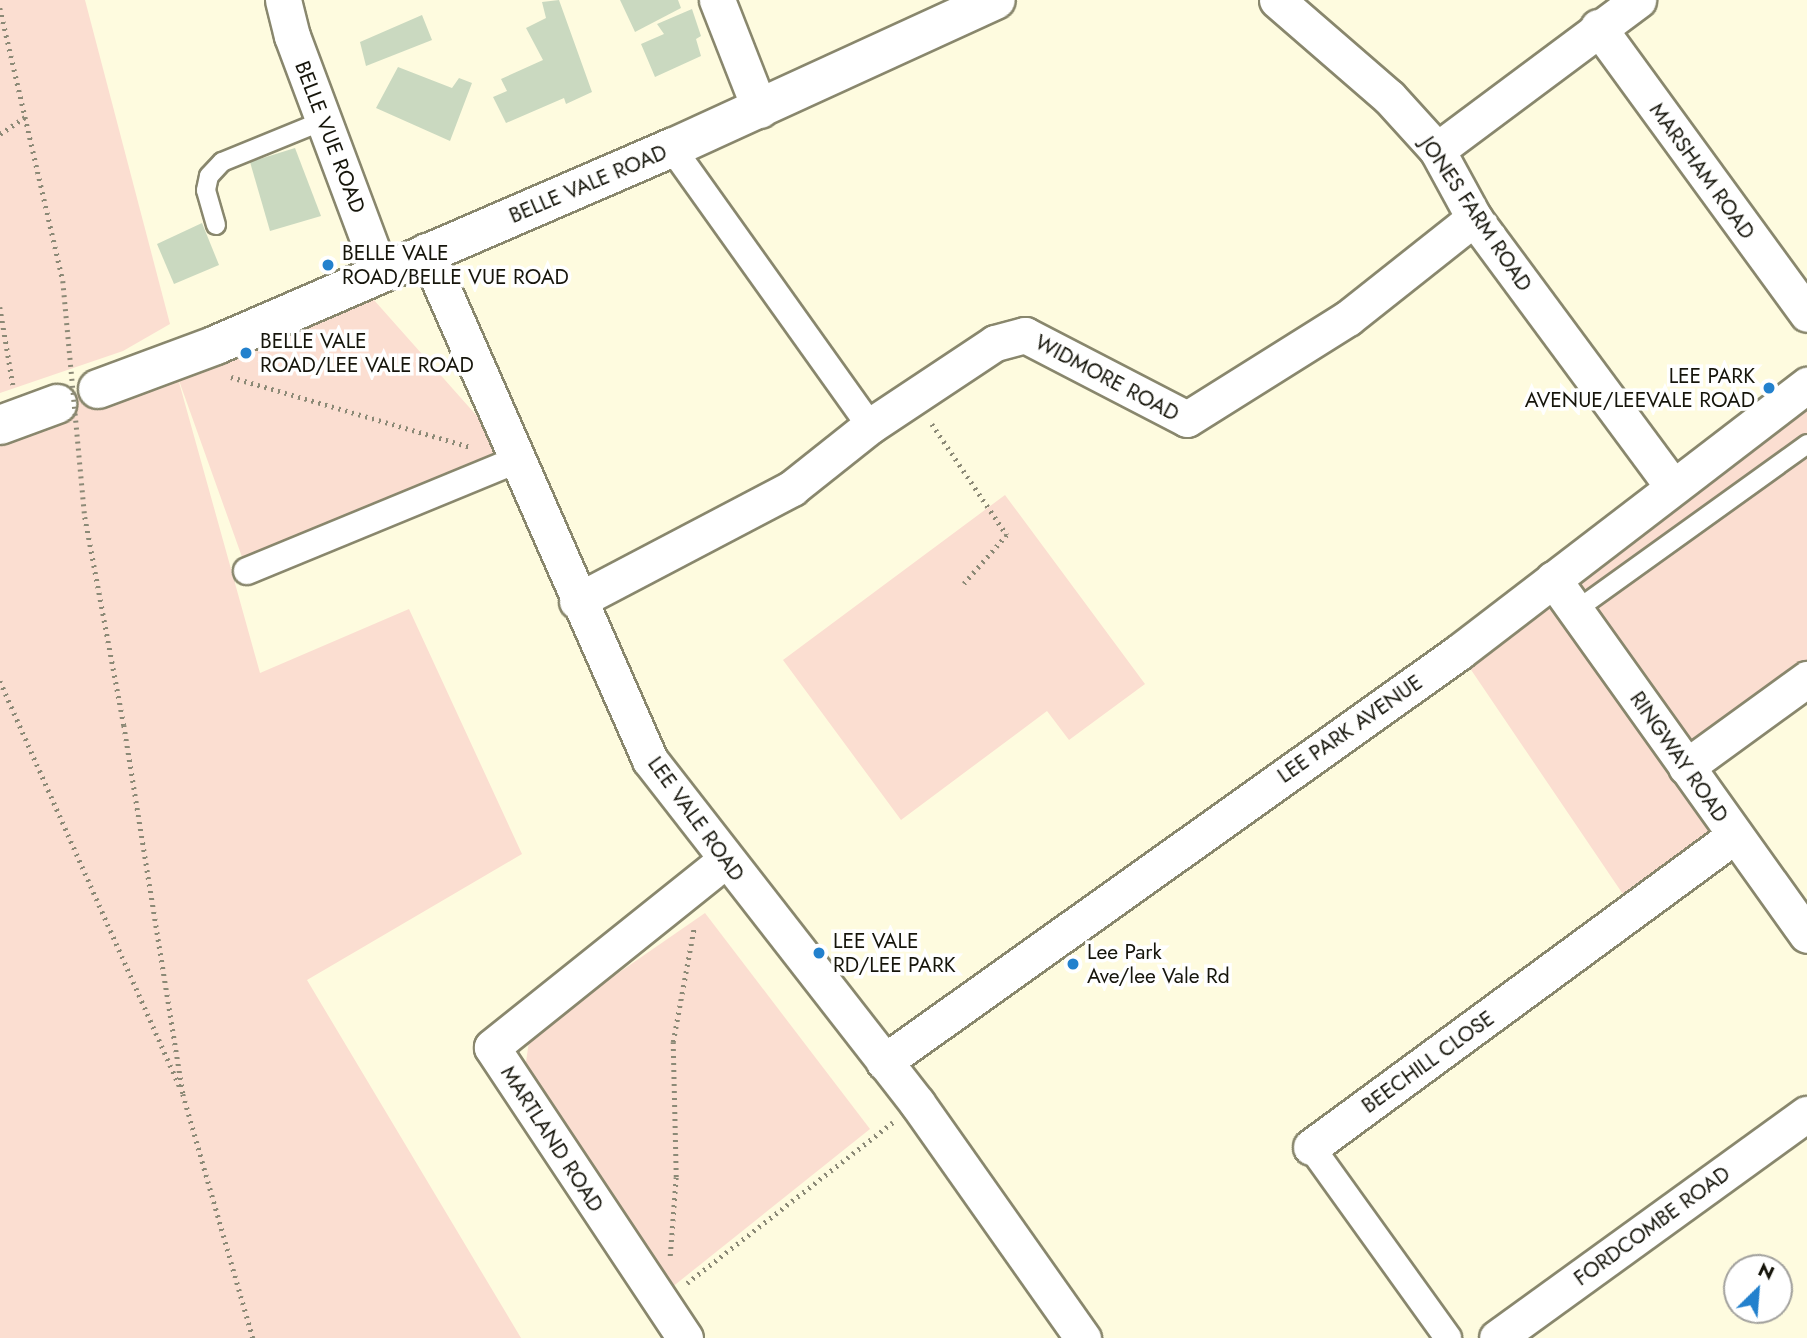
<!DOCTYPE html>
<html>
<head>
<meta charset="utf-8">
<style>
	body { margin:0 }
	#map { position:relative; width:1807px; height:1338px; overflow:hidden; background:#fefbdf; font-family:Jost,sans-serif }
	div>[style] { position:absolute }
	.green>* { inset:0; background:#fbded1 }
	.building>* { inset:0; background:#cad9c0 }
	.path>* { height:4.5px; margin-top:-2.25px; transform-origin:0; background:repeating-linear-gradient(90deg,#8b8976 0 2px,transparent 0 7px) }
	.roads { filter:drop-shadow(2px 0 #89876d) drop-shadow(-2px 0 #89876d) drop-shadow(0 2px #89876d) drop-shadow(0 -2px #89876d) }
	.service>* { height:18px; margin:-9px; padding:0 9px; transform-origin:9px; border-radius:9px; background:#fff }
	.pedestrian>* { height:26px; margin:-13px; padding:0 13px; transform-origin:13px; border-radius:13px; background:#fff }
	.minor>* { height:35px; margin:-17.5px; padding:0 17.5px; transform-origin:17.5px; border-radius:17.5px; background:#fff }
	.secondary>* { height:38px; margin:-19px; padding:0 19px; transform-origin:19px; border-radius:19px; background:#fff }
	.path-bridge>* { height:4.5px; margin-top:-2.25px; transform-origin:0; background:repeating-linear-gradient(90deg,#8b8976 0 2px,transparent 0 7px) }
	.dots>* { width:19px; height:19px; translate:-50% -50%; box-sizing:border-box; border:4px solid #fff; border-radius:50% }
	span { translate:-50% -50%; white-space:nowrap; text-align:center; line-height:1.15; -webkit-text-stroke:7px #fff; paint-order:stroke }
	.street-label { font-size:21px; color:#16150b }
	.poi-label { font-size:21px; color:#16150b }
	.left { translate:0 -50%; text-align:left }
	.right { translate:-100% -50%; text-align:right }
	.north { position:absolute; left:1723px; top:1254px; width:70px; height:70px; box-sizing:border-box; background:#fff; border:2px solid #a2a19d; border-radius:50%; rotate:25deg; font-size:19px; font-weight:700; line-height:28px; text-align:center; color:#16150b }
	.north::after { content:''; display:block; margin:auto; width:24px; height:32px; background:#2381cd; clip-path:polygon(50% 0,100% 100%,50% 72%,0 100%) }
</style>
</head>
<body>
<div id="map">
	<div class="green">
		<i style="clip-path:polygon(0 0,85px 0,170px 324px,123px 351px,0 393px)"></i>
		<i style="clip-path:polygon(358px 282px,516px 460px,247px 571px,177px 375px,260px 673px,409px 609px,522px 854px,307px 980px,521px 1338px,0 1338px,0 423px,173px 360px)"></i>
		<i style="clip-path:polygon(1807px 385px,1807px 679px,1686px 766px,1734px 836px,1635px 912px,1459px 652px)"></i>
		<i style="clip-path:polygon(1005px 495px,1145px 684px,1069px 740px,1047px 711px,901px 820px,783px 660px)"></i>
		<i style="clip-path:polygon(705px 913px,870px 1129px,671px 1288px,524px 1076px,530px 1034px)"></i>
	</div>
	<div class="building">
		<i style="clip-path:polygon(559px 0,592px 92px,566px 104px,564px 98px,506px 123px,493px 97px,507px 91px,501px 79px,543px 60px,526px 28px,546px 18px,542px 2px)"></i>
		<i style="clip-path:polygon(620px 0,678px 0,681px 8px,635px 32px)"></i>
		<i style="clip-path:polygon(692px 9px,701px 36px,696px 39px,701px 56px,655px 77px,641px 44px,664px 34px,657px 24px)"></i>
		<i style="clip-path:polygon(422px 15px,432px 40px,366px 66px,360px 42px)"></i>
		<i style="clip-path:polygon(398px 67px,452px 88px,459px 78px,472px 83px,450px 141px,376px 108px)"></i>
		<i style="clip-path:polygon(295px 148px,321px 216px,270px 231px,250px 162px)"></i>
		<i style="clip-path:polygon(202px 223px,219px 265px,174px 284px,157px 244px)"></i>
	</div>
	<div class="path">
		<i style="left:0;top:8px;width:280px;rotate:77deg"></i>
		<i style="left:0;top:134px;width:30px;rotate:-34deg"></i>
		<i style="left:0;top:307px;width:79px;rotate:80.5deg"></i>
		<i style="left:231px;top:377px;width:250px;rotate:16.3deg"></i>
		<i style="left:932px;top:424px;width:134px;rotate:56deg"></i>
		<i style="left:1007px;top:535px;width:65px;rotate:131.3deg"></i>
		<i style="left:85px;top:517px;width:212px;rotate:79.4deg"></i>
		<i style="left:124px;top:725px;width:374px;rotate:80.9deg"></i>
		<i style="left:183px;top:1094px;width:254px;rotate:74deg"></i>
		<i style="left:0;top:681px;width:444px;rotate:66.1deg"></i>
		<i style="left:670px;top:1256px;width:79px;rotate:-85.7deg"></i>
		<i style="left:676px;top:1177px;width:135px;rotate:-91.3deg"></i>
		<i style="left:673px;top:1042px;width:116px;rotate:-79.6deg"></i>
		<i style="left:687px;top:1283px;width:261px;rotate:-38deg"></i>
	</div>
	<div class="roads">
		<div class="service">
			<i style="left:216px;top:225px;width:36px;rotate:-106deg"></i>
			<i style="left:206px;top:190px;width:14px;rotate:-78deg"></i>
			<i style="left:209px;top:176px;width:19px;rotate:-47deg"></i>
			<i style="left:222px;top:162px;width:111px;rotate:-22.2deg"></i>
			<i style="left:1575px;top:611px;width:286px;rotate:-35.7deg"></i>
		</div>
		<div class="pedestrian">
			<i style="left:672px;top:148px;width:341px;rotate:54.5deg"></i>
			<i style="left:247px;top:571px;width:291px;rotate:-22.4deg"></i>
			<i style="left:1311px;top:1147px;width:235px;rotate:54.3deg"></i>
		</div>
		<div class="minor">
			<i style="left:283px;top:0;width:37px;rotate:76deg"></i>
			<i style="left:292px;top:36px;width:254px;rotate:69.5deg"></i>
			<i style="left:717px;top:0;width:118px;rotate:68.6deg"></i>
			<i style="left:1277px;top:0;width:148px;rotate:40.9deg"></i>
			<i style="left:1389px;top:97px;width:72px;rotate:47.8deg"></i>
			<i style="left:1437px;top:150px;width:77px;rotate:61.4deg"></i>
			<i style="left:1474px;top:218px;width:333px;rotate:53.5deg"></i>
			<i style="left:1598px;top:27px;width:355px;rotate:53.9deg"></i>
			<i style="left:1437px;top:150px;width:251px;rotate:-36.7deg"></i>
			<i style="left:426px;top:251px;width:556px;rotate:66.25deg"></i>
			<i style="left:650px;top:760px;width:435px;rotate:52.1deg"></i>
			<i style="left:917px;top:1103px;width:288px;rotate:54.8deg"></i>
			<i style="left:1553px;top:579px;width:437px;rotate:54.5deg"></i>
			<i style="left:577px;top:601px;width:243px;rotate:-27.7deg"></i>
			<i style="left:792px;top:488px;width:100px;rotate:-38.5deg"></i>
			<i style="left:870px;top:426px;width:150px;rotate:-33.6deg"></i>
			<i style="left:995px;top:343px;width:31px;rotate:-15deg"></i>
			<i style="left:1025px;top:335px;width:182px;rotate:27.4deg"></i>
			<i style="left:1187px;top:419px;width:190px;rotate:-32.1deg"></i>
			<i style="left:1348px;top:318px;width:161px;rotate:-38.4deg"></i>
			<i style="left:1686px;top:767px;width:150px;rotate:-36deg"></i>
			<i style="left:884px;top:1062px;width:706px;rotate:-35.49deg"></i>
			<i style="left:1459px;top:652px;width:439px;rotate:-37.5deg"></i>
			<i style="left:1311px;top:1147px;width:525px;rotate:-36.32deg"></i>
			<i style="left:685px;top:1338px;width:349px;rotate:-123.6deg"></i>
			<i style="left:492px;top:1047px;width:299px;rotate:-38.7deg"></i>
			<i style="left:1497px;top:1338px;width:382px;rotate:-35.9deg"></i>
		</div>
		<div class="secondary">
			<i style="left:98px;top:389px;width:126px;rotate:-20.4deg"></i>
			<i style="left:216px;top:345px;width:497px;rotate:-23.4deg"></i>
			<i style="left:672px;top:148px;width:356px;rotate:-24.6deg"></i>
			<i style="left:0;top:425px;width:61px;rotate:-20.2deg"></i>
		</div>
	</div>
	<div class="path-bridge">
		<i style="left:63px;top:281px;width:237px;rotate:84.7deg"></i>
	</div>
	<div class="dots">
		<i style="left:328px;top:265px;background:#2381cd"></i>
		<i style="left:246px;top:353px;background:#2381cd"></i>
		<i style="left:1769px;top:388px;background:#2381cd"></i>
		<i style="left:819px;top:953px;background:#2381cd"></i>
		<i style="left:1073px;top:964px;background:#2381cd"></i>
	</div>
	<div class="street-label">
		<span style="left:330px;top:137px;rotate:69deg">BELLE VUE ROAD</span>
		<span style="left:1702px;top:171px;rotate:54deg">MARSHAM ROAD</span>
		<span style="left:588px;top:184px;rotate:-23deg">BELLE VALE ROAD</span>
		<span style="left:1476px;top:214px;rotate:56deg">JONES FARM ROAD</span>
		<span style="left:1107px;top:378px;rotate:28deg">WIDMORE ROAD</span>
		<span style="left:1350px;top:729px;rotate:-35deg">LEE PARK AVENUE</span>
		<span style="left:1679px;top:757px;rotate:55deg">RINGWAY ROAD</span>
		<span style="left:696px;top:819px;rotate:54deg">LEE VALE ROAD</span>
		<span style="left:1428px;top:1062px;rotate:-36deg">BEECHILL CLOSE</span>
		<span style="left:552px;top:1139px;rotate:57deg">MARTLAND ROAD</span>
		<span style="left:1652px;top:1226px;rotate:-36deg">FORDCOMBE ROAD</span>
	</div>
	<div class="poi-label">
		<span class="left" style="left:342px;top:265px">BELLE VALE<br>ROAD/BELLE VUE ROAD</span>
		<span class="left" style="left:260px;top:353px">BELLE VALE<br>ROAD/LEE VALE ROAD</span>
		<span class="right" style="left:1755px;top:388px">LEE PARK<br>AVENUE/LEEVALE ROAD</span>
		<span class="left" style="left:833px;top:953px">LEE VALE<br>RD/LEE PARK</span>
		<span class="left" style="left:1087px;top:964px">Lee Park<br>Ave/lee Vale Rd</span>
	</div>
	<div class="north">N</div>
</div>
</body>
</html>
